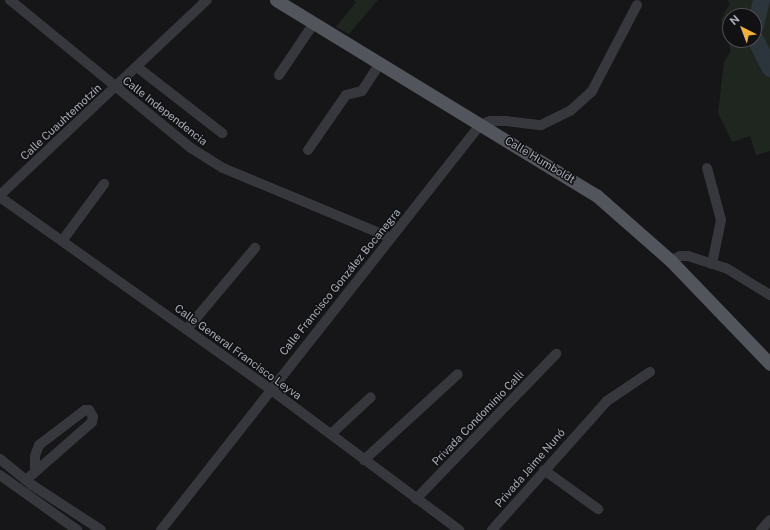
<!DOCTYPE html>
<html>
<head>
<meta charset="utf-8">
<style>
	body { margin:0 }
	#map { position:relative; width:770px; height:530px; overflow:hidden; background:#161618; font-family:"Public Sans",sans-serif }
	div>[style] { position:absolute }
	.green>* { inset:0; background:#1e261f }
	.river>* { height:17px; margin:-8.5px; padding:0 8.5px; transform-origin:8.5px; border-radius:8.5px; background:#2c353c }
	.minor>* { height:10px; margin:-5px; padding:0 5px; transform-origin:5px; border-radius:5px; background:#37383d }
	.major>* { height:13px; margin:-6.5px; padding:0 6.5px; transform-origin:6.5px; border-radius:6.5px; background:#53555c }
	span { translate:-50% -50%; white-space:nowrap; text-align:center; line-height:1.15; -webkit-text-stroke:3px #111113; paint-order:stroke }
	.street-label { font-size:11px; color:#a8adb8 }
	.north { position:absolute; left:722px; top:8px; width:40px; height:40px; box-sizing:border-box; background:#111113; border:1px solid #4d4f55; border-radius:50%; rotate:318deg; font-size:11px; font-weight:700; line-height:16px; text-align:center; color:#a8adb8 }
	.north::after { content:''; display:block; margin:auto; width:14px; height:18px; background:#f2b134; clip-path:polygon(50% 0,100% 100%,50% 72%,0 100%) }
</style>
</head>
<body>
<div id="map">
	<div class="green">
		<i style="clip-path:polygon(353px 0,378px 0,349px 34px,336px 27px,356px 2px)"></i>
		<i style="clip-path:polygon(evenodd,727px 0,770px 0,770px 151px,756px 155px,750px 136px,732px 142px,718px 113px,724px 62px,731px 51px,721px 20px,730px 3px,727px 0,730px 16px,754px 16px,754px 40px,730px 40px,730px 16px)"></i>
	</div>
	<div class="river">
		<i style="left:754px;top:28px;width:29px;rotate:-76deg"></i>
		<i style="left:754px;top:37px;width:35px;rotate:63deg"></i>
	</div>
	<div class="minor">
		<i style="left:10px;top:0;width:234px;rotate:39.3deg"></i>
		<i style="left:191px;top:148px;width:38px;rotate:32deg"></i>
		<i style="left:223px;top:168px;width:182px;rotate:22.6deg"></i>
		<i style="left:137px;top:67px;width:108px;rotate:37.8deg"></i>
		<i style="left:279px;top:75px;width:63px;rotate:-56.1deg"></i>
		<i style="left:308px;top:150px;width:67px;rotate:-55.4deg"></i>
		<i style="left:346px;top:95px;width:16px;rotate:-14deg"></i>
		<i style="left:362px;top:91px;width:33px;rotate:-57deg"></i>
		<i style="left:707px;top:168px;width:54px;rotate:74.9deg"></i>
		<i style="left:721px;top:220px;width:45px;rotate:101.6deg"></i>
		<i style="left:0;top:195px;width:284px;rotate:-43.3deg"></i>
		<i style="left:0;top:197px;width:331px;rotate:35.4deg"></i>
		<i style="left:270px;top:389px;width:236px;rotate:36.7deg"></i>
		<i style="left:62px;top:241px;width:71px;rotate:-53.6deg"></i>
		<i style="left:671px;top:261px;width:10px;rotate:-29deg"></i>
		<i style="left:680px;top:256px;width:8px"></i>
		<i style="left:688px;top:256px;width:40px;rotate:18deg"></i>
		<i style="left:726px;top:268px;width:52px;rotate:31.5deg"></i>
		<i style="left:187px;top:329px;width:106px;rotate:-50deg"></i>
		<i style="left:331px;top:434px;width:54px;rotate:-42.8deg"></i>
		<i style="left:0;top:459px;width:41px;rotate:39.1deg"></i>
		<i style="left:32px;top:485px;width:82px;rotate:33.1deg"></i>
		<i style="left:364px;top:460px;width:127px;rotate:-42.5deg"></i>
		<i style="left:544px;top:470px;width:67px;rotate:35.8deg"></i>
		<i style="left:0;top:475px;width:95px;rotate:35.5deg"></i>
		<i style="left:26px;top:480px;width:88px;rotate:-41.3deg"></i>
		<i style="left:92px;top:422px;width:5px;rotate:-79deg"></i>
		<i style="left:93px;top:417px;width:8px;rotate:-120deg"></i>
		<i style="left:89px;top:410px;width:4px;rotate:180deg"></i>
		<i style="left:85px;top:410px;width:58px;rotate:142.7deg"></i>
		<i style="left:39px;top:445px;width:12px;rotate:110deg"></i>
		<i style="left:35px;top:456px;width:15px;rotate:90deg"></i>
		<i style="left:416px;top:499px;width:202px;rotate:-46deg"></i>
		<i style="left:161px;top:530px;width:516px;rotate:-51.77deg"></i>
		<i style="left:480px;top:125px;width:11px;rotate:-22deg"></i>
		<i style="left:490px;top:121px;width:16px"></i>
		<i style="left:506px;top:121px;width:35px;rotate:7deg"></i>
		<i style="left:541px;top:125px;width:32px;rotate:-26deg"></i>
		<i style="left:570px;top:111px;width:30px;rotate:-42deg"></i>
		<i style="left:592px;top:91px;width:97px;rotate:-62.4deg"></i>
		<i style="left:492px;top:530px;width:173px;rotate:-48.3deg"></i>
		<i style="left:607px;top:401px;width:52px;rotate:-34deg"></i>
		<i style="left:761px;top:530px;width:13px;rotate:-48deg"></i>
	</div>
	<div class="major">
		<i style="left:276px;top:0;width:375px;rotate:31.4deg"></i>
		<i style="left:596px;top:195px;width:100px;rotate:41.3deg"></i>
		<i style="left:671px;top:261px;width:143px;rotate:46.1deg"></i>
	</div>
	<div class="street-label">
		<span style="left:165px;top:111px;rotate:38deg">Calle Independencia</span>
		<span style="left:61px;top:122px;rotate:-43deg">Calle Cuauhtemotzín</span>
		<span style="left:540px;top:160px;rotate:31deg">Calle Humboldt</span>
		<span style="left:340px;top:282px;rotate:-51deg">Calle Francisco González Bocanegra</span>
		<span style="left:238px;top:352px;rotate:36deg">Calle General Francisco Leyva</span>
		<span style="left:478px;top:418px;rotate:-46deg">Privada Condominio Calli</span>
		<span style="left:530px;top:468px;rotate:-49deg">Privada Jaime Nunó</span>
	</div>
	<div class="north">N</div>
</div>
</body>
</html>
